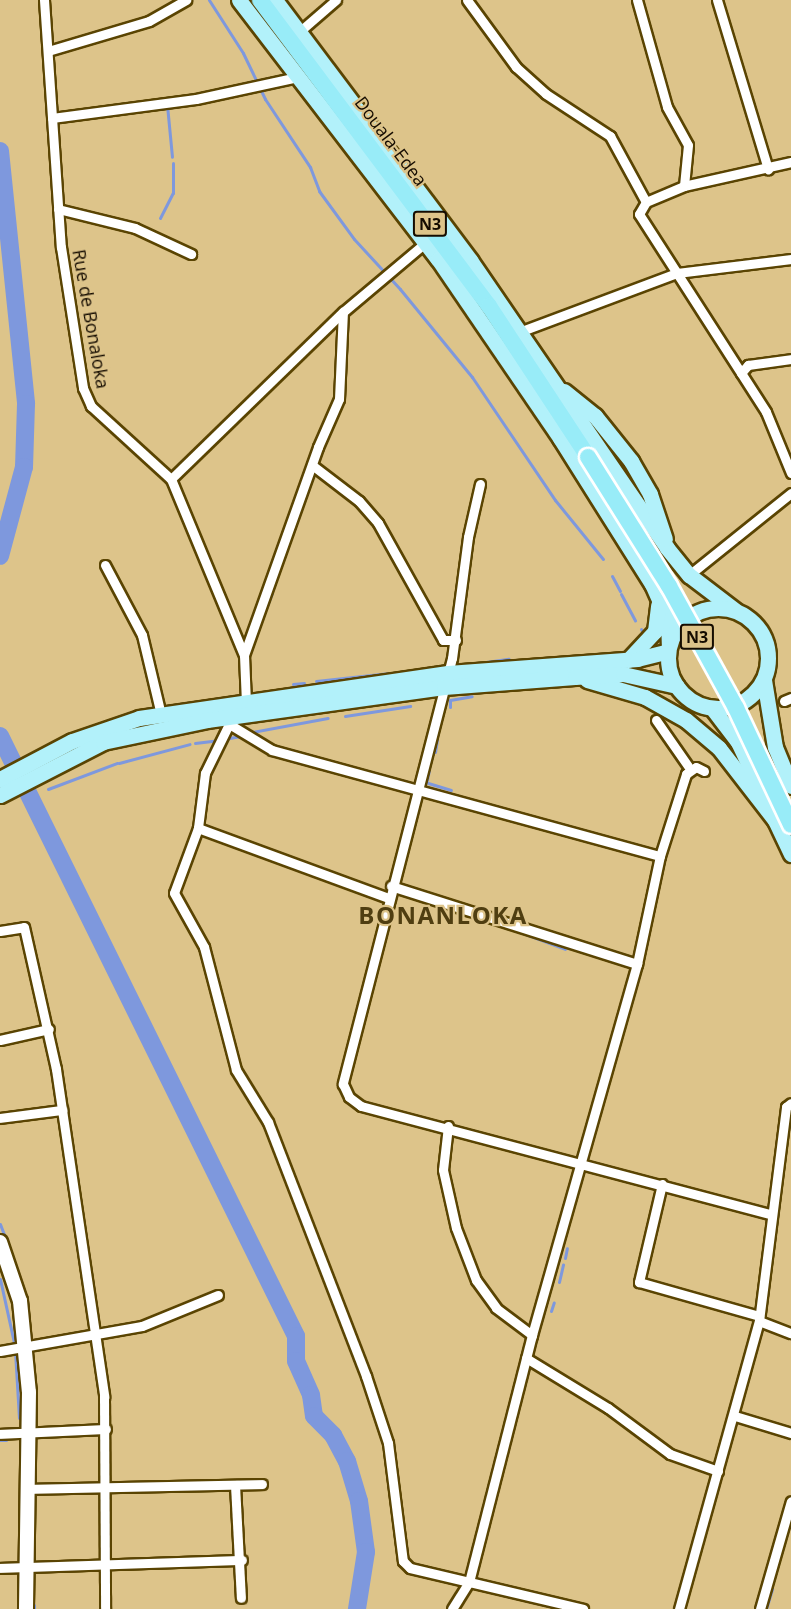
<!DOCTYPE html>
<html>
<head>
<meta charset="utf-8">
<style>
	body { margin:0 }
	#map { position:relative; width:791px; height:1609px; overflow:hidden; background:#ddc48a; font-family:"Open Sans",sans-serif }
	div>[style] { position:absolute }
	.stream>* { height:3px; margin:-1.5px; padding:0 1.5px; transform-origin:1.5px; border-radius:1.5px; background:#7e98dd }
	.river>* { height:18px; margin:-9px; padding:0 9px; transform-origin:9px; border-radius:9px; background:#7e98dd }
	.roads { filter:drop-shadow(2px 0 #5a4402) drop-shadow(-2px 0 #5a4402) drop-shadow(0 2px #5a4402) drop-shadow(0 -2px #5a4402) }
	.minor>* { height:9px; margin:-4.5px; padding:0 4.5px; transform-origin:4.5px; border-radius:4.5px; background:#fff }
	.secondary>* { height:14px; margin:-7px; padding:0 7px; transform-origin:7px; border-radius:7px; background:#fff }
	.primary>* { height:15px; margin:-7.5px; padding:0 7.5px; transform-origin:7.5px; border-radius:7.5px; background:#b2f1fa }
	.primary>.ring { margin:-7.5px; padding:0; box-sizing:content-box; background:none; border:15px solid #b2f1fa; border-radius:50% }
	.trunk>* { height:16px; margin:-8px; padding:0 8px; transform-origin:8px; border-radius:8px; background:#98ecf8 }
	.bridges { filter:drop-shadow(2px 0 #fff) drop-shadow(-2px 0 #fff) drop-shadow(0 2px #fff) drop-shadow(0 -2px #fff) }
	.trunk-bridge>* { height:16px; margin:-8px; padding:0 8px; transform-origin:8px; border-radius:8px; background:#98ecf8 }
	span { translate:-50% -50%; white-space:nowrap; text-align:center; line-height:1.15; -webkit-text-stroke:4.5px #ddc48a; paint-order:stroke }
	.shield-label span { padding:2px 4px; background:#ddc48a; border:2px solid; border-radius:4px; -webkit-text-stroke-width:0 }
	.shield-label { font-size:16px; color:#150c00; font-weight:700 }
	.street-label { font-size:18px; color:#150c00 }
	.district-label { font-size:24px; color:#4f3e11; font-weight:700; letter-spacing:1.5px }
</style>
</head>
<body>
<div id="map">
	<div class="stream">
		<i style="left:209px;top:0;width:63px;rotate:57.3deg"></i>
		<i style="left:243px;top:53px;width:51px;rotate:64.4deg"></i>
		<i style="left:265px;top:99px;width:82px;rotate:56.5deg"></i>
		<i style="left:310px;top:167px;width:26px;rotate:69deg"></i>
		<i style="left:319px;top:191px;width:59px;rotate:53.9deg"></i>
		<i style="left:354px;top:239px;width:68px;rotate:47.4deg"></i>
		<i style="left:400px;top:289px;width:114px;rotate:50.7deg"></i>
		<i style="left:472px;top:377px;width:148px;rotate:56deg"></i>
		<i style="left:555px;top:500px;width:76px;rotate:50.9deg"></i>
		<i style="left:167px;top:105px;width:52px;rotate:84.5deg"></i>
		<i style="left:160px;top:218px;width:28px;rotate:-63deg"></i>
		<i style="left:173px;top:193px;width:30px;rotate:-90deg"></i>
		<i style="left:612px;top:576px;width:17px;rotate:62deg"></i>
		<i style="left:621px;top:594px;width:30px;rotate:62deg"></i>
		<i style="left:641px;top:629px;width:8px;rotate:60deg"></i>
		<i style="left:257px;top:631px;width:41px;rotate:-68.5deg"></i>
		<i style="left:472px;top:664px;width:37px;rotate:-8deg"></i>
		<i style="left:316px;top:681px;width:74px;rotate:-6.2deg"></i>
		<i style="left:293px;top:684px;width:11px;rotate:-5deg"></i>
		<i style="left:450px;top:707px;width:7px;rotate:-90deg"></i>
		<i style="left:450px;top:700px;width:22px;rotate:-10deg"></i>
		<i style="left:345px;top:716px;width:66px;rotate:-8.7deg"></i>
		<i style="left:247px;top:733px;width:82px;rotate:-10.5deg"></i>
		<i style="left:224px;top:739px;width:17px;rotate:-10deg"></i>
		<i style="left:195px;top:743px;width:23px;rotate:-7deg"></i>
		<i style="left:435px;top:752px;width:13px;rotate:-81deg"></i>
		<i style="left:119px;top:763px;width:73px;rotate:-15deg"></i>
		<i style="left:427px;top:780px;width:10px;rotate:-79deg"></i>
		<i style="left:428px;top:783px;width:24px;rotate:17deg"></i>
		<i style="left:48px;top:789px;width:74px;rotate:-20.6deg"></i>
		<i style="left:520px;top:932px;width:48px;rotate:20.7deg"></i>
		<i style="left:0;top:1224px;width:19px;rotate:69deg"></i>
		<i style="left:565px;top:1258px;width:10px;rotate:-79deg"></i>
		<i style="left:0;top:1279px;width:70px;rotate:77.6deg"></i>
		<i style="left:559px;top:1282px;width:18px;rotate:-77deg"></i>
		<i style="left:551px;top:1311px;width:9px;rotate:-72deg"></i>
		<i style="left:15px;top:1351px;width:67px;rotate:86.6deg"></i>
		<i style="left:0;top:1440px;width:6px"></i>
		<i style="left:34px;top:1605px;width:4px;rotate:90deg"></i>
		<i style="left:766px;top:1609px;width:21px;rotate:-73deg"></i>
	</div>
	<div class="river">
		<i style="left:0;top:151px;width:254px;rotate:84.1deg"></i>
		<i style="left:26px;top:404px;width:63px;rotate:91.8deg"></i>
		<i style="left:24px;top:467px;width:92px;rotate:105.1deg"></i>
		<i style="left:0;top:736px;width:669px;rotate:63.74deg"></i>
		<i style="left:296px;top:1336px;width:25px;rotate:90deg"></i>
		<i style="left:296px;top:1361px;width:37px;rotate:66deg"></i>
		<i style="left:311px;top:1395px;width:21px;rotate:82deg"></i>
		<i style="left:314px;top:1416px;width:27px;rotate:45deg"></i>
		<i style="left:333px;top:1435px;width:30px;rotate:62deg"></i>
		<i style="left:347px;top:1461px;width:42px;rotate:73.3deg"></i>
		<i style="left:359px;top:1501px;width:51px;rotate:82.2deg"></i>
		<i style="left:366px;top:1552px;width:58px;rotate:99deg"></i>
	</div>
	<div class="roads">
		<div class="minor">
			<i style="left:44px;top:0;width:248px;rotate:86.1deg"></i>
			<i style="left:61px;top:247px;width:143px;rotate:81.1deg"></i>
			<i style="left:83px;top:388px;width:20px;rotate:66deg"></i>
			<i style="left:91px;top:406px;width:108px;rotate:42.4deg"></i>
			<i style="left:171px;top:479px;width:191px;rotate:67.5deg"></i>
			<i style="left:244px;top:655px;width:47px;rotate:87.6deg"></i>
			<i style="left:467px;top:0;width:83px;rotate:53.8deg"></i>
			<i style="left:516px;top:67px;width:40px;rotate:42deg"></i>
			<i style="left:546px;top:94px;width:77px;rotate:33.3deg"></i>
			<i style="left:610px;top:136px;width:75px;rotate:61.4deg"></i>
			<i style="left:637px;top:0;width:111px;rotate:74.3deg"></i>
			<i style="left:667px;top:107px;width:43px;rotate:61.1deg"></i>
			<i style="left:688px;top:145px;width:41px;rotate:95.6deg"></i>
			<i style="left:717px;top:0;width:177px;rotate:73.2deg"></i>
			<i style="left:299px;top:32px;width:49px;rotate:-40.9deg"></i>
			<i style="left:48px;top:51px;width:105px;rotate:-16.5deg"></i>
			<i style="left:149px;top:21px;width:43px;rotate:-29.6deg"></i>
			<i style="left:52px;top:118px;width:145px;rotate:-7.5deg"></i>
			<i style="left:196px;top:99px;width:104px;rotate:-12.2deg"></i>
			<i style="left:791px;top:162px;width:110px;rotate:167.4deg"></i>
			<i style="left:684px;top:186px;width:41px;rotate:157.2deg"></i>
			<i style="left:646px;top:202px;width:14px;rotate:120deg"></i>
			<i style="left:639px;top:214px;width:235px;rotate:57.3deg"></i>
			<i style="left:766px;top:412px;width:66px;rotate:67.7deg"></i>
			<i style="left:58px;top:209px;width:79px;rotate:13.9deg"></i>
			<i style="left:135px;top:228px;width:62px;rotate:24.9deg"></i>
			<i style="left:519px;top:332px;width:169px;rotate:-20.5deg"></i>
			<i style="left:677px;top:273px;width:115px;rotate:-7deg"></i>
			<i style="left:741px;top:373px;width:11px;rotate:-49deg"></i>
			<i style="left:748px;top:365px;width:43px;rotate:-7.9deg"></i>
			<i style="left:312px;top:465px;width:59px;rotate:37.5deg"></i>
			<i style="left:359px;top:501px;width:29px;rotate:49deg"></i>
			<i style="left:378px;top:523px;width:134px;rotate:60.9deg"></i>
			<i style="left:443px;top:640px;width:13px"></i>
			<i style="left:171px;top:479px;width:240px;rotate:-44.2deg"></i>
			<i style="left:343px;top:312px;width:107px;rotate:-40.1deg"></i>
			<i style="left:480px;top:484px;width:54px;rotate:102.8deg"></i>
			<i style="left:468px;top:537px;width:122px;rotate:97.5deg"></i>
			<i style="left:452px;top:658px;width:440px;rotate:104.4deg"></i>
			<i style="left:343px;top:1084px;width:14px;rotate:65deg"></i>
			<i style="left:349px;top:1097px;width:15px;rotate:37deg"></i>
			<i style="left:361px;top:1106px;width:424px;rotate:14.8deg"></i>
			<i style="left:105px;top:565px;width:79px;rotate:62.1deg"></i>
			<i style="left:142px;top:635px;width:82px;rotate:76.6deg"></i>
			<i style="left:689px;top:575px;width:131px;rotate:-38.8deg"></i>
			<i style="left:244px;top:655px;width:221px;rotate:-70.4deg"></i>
			<i style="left:318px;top:447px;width:52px;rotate:-66.4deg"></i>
			<i style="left:339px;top:399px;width:87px;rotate:-87.4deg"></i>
			<i style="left:784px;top:701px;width:8px;rotate:-23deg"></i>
			<i style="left:229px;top:713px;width:11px;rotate:90deg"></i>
			<i style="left:229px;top:724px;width:55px;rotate:116.1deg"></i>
			<i style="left:205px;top:773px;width:55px;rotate:97.3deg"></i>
			<i style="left:198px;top:828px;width:69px;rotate:110.3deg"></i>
			<i style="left:174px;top:893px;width:62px;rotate:60.9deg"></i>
			<i style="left:204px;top:947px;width:127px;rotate:75.4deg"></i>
			<i style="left:236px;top:1070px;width:61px;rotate:58.4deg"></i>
			<i style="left:268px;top:1122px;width:272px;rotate:68.9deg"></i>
			<i style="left:366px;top:1376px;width:71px;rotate:71.8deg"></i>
			<i style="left:388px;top:1443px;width:119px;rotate:82.8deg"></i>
			<i style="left:403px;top:1561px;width:10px;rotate:45deg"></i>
			<i style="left:410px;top:1568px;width:178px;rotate:13.3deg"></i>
			<i style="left:656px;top:720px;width:60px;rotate:55.2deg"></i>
			<i style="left:229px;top:724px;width:50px;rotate:31.2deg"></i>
			<i style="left:272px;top:750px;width:402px;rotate:15.3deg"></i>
			<i style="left:198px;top:828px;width:202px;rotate:20.2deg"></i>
			<i style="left:391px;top:886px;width:258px;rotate:17.6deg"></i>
			<i style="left:0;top:931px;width:24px;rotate:-9deg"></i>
			<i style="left:24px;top:927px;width:146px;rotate:77.3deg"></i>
			<i style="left:56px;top:1069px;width:331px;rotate:81.6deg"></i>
			<i style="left:104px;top:1396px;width:213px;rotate:89.7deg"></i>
			<i style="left:0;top:1040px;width:50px;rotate:-12.7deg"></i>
			<i style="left:0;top:1118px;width:63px;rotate:-7.4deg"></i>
			<i style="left:448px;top:1126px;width:44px;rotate:96.5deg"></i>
			<i style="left:443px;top:1170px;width:59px;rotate:77.4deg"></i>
			<i style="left:456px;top:1228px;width:56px;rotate:69deg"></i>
			<i style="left:476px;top:1280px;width:34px;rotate:54deg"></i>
			<i style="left:496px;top:1308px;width:45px;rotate:36.9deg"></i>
			<i style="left:662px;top:1184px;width:101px;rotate:103.2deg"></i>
			<i style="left:639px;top:1282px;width:125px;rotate:15.8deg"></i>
			<i style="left:759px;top:1321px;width:34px;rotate:21deg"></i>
			<i style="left:0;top:1351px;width:144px;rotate:-10deg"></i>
			<i style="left:142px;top:1326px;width:82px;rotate:-22.2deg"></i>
			<i style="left:526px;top:1358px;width:96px;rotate:31.4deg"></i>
			<i style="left:608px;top:1408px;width:77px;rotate:36.6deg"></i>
			<i style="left:670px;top:1454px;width:51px;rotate:19.5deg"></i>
			<i style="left:735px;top:1416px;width:59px;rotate:16.9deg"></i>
			<i style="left:0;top:1434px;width:106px;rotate:-2.7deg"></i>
			<i style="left:235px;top:1485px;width:113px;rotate:87deg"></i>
			<i style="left:27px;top:1489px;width:235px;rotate:-1.2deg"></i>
			<i style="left:0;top:1568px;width:242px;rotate:-1.9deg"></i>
			<i style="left:452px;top:1609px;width:32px;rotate:-58deg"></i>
			<i style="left:469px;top:1582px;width:255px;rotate:-75.7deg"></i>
			<i style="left:532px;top:1335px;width:386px;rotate:-74.2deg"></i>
			<i style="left:637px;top:964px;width:110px;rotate:-78deg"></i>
			<i style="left:660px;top:856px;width:86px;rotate:-72.4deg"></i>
			<i style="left:686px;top:774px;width:12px;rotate:-35deg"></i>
			<i style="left:696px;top:767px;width:9px;rotate:27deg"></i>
			<i style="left:679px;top:1609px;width:299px;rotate:-74.5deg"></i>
			<i style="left:759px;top:1321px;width:216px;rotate:-82.8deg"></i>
			<i style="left:786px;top:1107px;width:6px;rotate:-39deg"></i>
			<i style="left:760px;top:1609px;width:112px;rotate:-74deg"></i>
		</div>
		<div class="secondary">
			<i style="left:0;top:1242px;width:62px;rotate:71.3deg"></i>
			<i style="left:20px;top:1301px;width:91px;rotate:84.4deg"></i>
			<i style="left:29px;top:1392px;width:217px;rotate:90.8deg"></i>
		</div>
		<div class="primary">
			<i style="left:239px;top:0;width:327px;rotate:52.5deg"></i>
			<i style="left:438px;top:259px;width:217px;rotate:55.7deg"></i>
			<i style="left:560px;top:438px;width:173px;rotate:57.8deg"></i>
			<i style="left:652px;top:584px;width:39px;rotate:66deg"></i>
			<i style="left:668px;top:620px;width:26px;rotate:88deg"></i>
			<i style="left:275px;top:0;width:325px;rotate:53.1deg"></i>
			<i style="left:470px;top:260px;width:349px;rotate:55.6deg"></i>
			<i style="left:667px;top:548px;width:35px;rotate:51deg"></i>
			<i style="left:689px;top:575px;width:58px;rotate:37.3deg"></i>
			<i style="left:564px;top:391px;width:40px;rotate:39deg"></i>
			<i style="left:595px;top:416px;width:58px;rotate:51.3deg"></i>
			<i style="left:631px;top:461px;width:38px;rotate:60deg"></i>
			<i style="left:650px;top:494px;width:47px;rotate:71.6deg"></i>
			<i class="ring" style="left:668px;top:608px;width:85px;height:85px"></i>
			<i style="left:628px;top:660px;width:40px;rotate:-47deg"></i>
			<i style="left:655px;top:631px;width:26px;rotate:-83deg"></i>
			<i style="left:587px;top:680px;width:60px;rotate:16.3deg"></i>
			<i style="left:645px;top:697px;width:47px;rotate:29.3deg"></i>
			<i style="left:686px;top:720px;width:43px;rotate:40.3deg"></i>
			<i style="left:719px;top:748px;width:96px;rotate:52.2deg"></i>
			<i style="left:764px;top:680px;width:68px;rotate:80.7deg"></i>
			<i style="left:775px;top:747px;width:42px;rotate:67.7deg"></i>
			<i style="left:712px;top:708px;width:43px;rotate:52.6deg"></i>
			<i style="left:738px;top:742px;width:124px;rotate:64.7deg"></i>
			<i style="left:0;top:779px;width:81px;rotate:-27.8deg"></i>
			<i style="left:72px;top:741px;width:71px;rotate:-18.9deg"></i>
			<i style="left:139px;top:718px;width:312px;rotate:-8.3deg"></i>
			<i style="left:448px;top:673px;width:190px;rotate:-4.2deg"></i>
			<i style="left:637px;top:659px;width:32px;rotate:-14deg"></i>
			<i style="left:0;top:795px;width:116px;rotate:-27.2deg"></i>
			<i style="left:103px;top:742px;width:106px;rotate:-11.9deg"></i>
			<i style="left:207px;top:720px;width:239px;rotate:-7.9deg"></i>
			<i style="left:444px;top:687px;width:131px;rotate:-4.4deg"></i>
			<i style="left:575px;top:677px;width:48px;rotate:-3.6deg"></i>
			<i style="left:623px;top:674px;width:55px;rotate:12.5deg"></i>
		</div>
		<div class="trunk">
			<i style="left:260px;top:0;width:382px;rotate:53.2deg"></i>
			<i style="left:489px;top:306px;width:181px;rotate:56.7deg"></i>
		</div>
	</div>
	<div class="bridges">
		<div class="trunk-bridge">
			<i style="left:588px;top:457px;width:152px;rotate:57.9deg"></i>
			<i style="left:669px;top:586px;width:139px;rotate:61.2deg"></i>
			<i style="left:736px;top:708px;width:129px;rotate:64.8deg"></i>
		</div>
	</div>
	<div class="shield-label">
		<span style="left:430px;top:224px">N3</span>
		<span style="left:697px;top:637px">N3</span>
	</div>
	<div class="street-label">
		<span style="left:391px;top:141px;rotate:53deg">Douala-Edea</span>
		<span style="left:91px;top:319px;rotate:80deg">Rue de Bonaloka</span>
	</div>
	<div class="district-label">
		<span style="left:443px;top:915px">BONANLOKA</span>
	</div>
</div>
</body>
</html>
